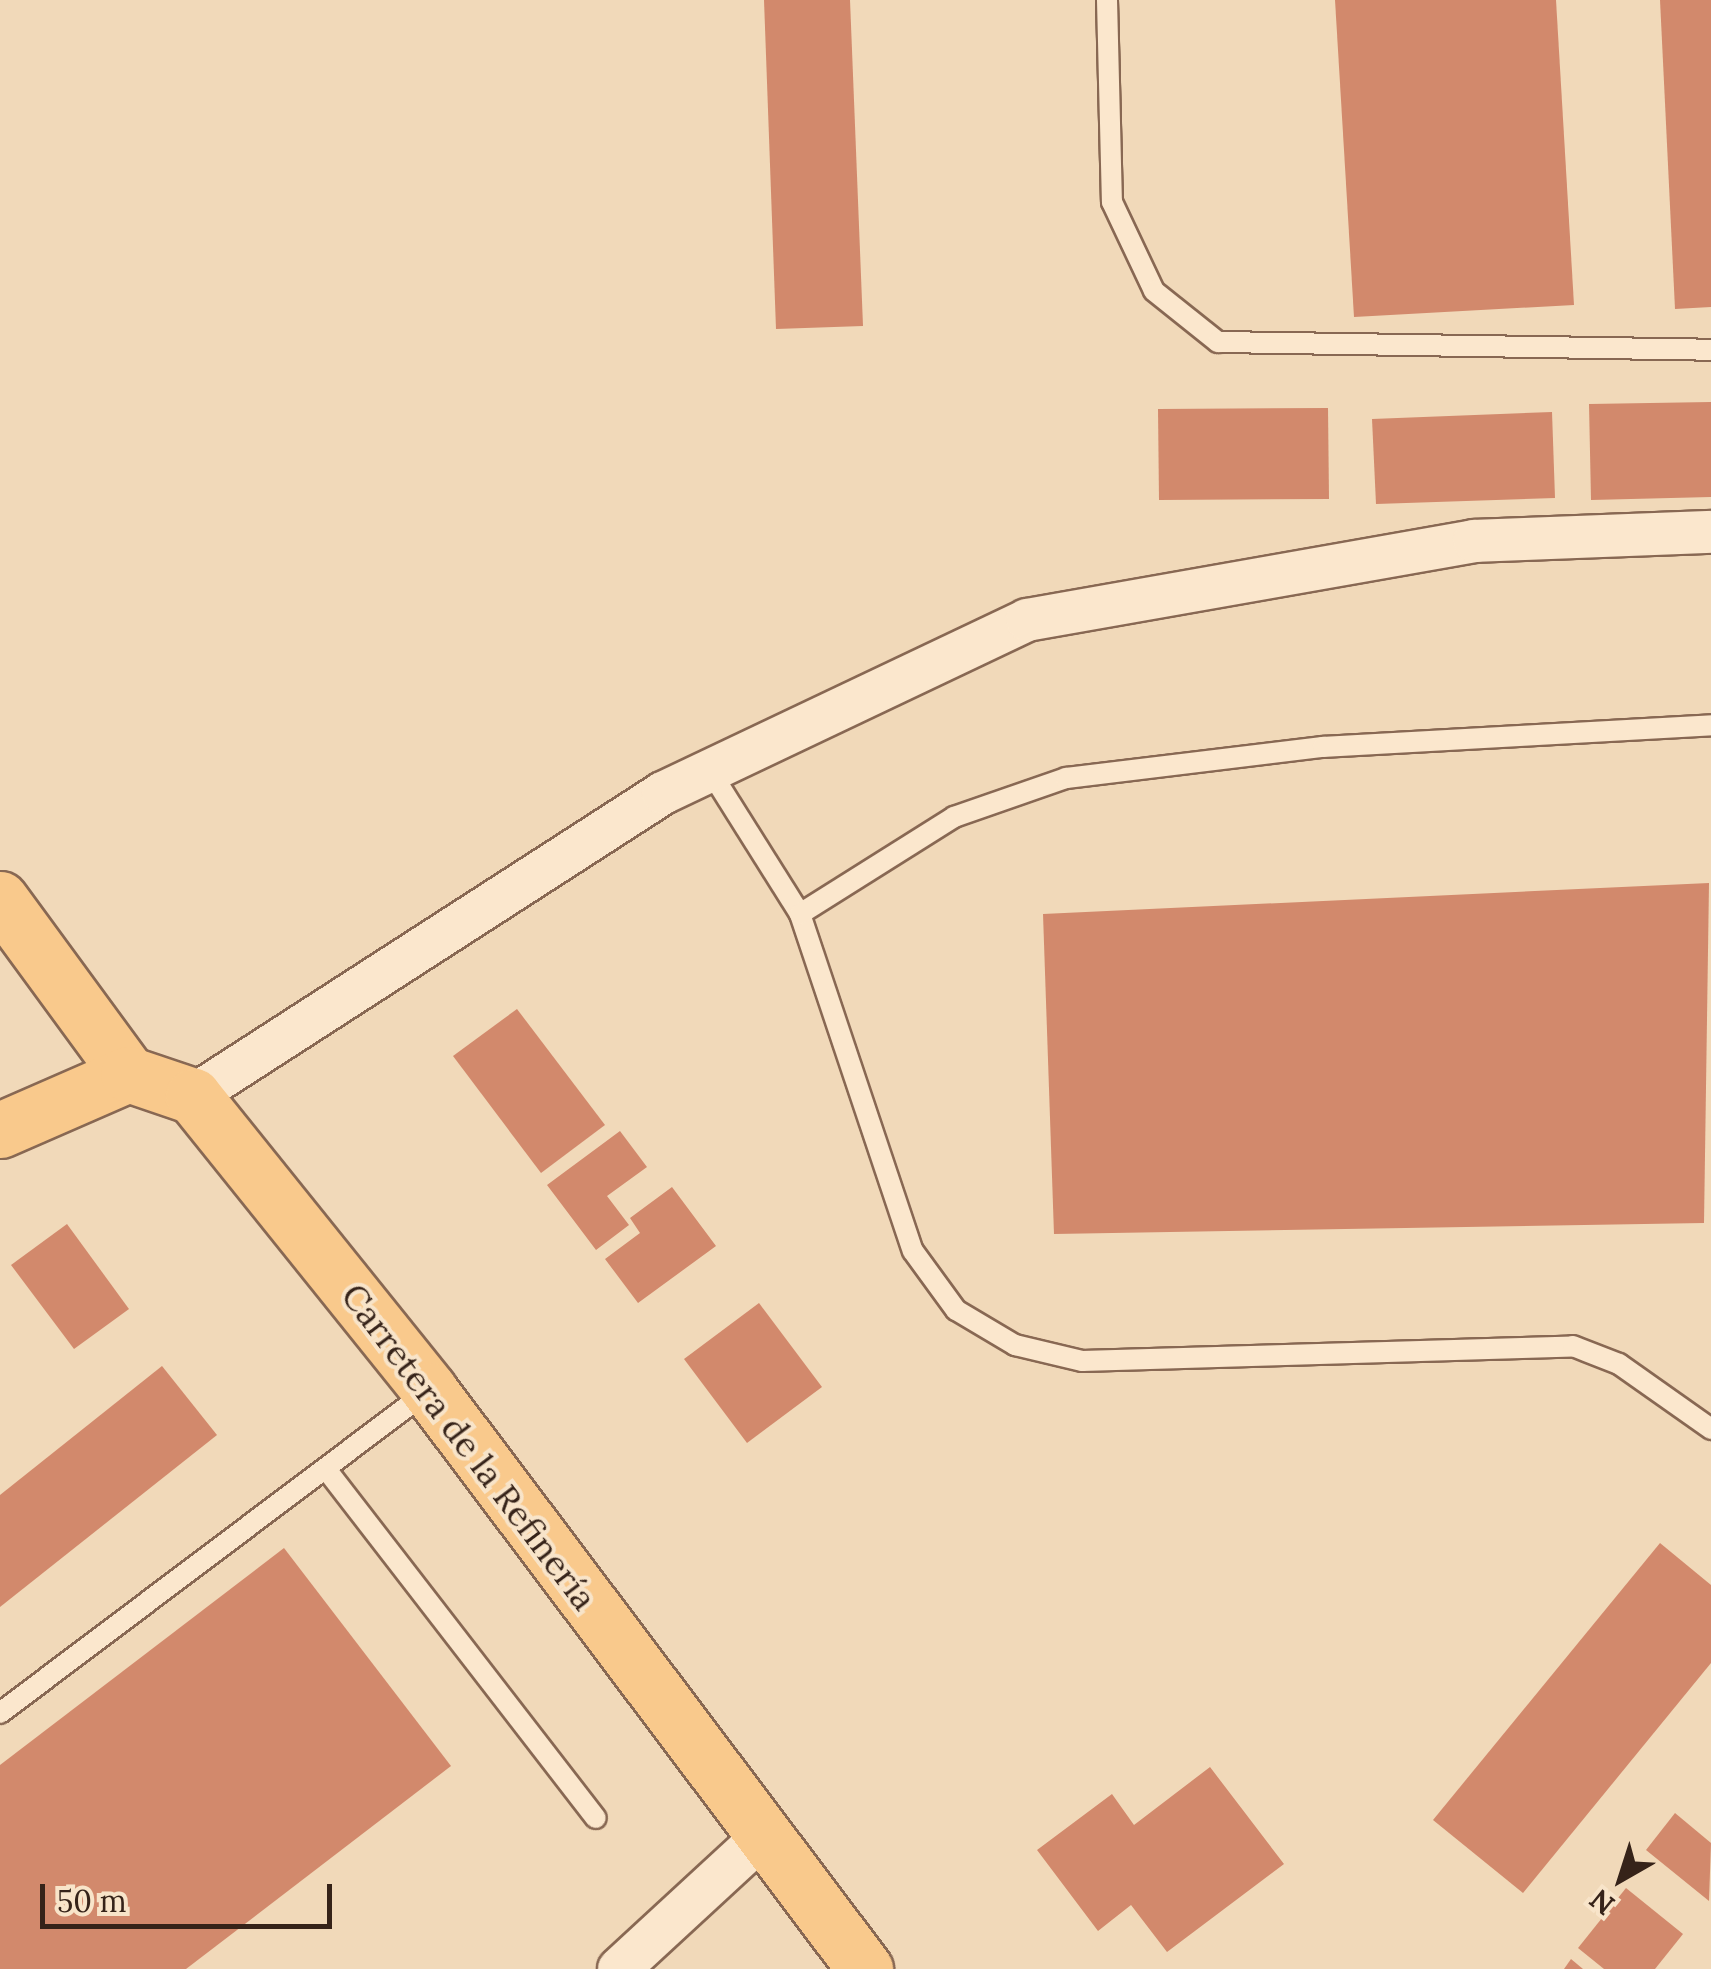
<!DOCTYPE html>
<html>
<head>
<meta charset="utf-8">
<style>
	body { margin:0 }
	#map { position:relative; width:1711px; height:1969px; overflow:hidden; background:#f1d9b9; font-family:Lora,serif }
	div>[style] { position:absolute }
	.building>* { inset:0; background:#d2896c }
	.roads { filter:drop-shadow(2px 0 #886853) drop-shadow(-2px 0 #886853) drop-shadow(0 2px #886853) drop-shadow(0 -2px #886853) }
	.service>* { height:20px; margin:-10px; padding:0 10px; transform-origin:10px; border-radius:10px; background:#fbe7cd }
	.minor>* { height:42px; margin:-21px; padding:0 21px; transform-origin:21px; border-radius:21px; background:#fbe7cd }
	.primary>* { height:55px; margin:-27.5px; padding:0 27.5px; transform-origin:27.5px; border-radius:27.5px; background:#f9c98c }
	span { translate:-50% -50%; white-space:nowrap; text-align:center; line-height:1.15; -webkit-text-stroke:8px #f8e4c9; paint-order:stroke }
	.street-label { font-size:35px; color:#362319 }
	.north { position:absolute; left:1571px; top:1829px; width:100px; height:100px; -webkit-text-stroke:8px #f8e4c9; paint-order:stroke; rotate:219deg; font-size:28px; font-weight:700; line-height:40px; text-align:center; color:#362319 }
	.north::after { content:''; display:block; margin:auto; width:35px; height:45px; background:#362319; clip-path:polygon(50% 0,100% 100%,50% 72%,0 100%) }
	.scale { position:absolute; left:40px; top:1884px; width:292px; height:45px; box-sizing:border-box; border:5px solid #362319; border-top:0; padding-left:12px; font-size:30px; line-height:35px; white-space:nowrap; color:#362319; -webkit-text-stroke:8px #f8e4c9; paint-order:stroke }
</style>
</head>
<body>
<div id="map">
	<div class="building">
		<i style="clip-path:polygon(764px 0,850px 0,863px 326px,776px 329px)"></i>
		<i style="clip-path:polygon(1335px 0,1556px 0,1574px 305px,1354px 317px)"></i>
		<i style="clip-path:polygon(1660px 0,1711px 0,1711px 307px,1675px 309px)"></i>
		<i style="clip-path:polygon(1711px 402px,1711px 497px,1591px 500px,1589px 404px)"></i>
		<i style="clip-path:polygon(1328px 408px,1329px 499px,1159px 500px,1158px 409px)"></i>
		<i style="clip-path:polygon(1552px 412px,1555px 498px,1376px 504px,1372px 419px)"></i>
		<i style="clip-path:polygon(1709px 883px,1704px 1223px,1054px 1234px,1043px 914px)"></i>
		<i style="clip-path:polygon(517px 1009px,605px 1125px,541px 1173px,453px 1056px)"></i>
		<i style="clip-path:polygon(620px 1131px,647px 1167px,607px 1196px,629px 1225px,596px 1250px,547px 1185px)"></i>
		<i style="clip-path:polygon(672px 1187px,716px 1246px,638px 1303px,605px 1259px,640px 1233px,630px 1218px)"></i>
		<i style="clip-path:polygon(67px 1224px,129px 1309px,74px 1349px,11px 1265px)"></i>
		<i style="clip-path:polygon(759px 1303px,822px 1387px,747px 1443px,684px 1359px)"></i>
		<i style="clip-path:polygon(162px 1366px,217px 1435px,0 1607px,0 1495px)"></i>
		<i style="clip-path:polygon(1660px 1543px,1711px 1585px,1711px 1663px,1523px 1893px,1433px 1820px)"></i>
		<i style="clip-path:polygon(284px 1548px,451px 1766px,186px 1969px,0 1969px,0 1765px)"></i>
		<i style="clip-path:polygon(1210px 1767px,1284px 1864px,1167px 1952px,1131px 1905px,1098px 1931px,1037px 1850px,1112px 1794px,1134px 1825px)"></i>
		<i style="clip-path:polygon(1675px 1813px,1711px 1843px,1709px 1901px,1646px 1850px)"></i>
		<i style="clip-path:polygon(1626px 1888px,1683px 1934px,1655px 1969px,1604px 1969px,1578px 1948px)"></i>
		<i style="clip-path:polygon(1571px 1959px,1583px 1969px,1564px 1969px)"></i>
	</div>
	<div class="roads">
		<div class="service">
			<i style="left:1107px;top:0;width:202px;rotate:88.6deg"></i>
			<i style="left:1112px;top:202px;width:98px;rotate:64.7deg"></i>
			<i style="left:1154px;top:291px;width:82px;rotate:38.6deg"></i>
			<i style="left:1218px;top:342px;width:493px;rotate:0.9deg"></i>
			<i style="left:710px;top:771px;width:169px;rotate:57.8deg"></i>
			<i style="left:800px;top:914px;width:355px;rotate:71.5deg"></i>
			<i style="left:913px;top:1251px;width:73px;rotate:53.9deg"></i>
			<i style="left:956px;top:1310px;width:69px;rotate:30.7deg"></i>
			<i style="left:1015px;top:1345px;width:69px;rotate:13.4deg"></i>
			<i style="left:1082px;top:1361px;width:491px;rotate:-1.7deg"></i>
			<i style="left:1573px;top:1346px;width:49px;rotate:21.4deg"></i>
			<i style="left:1619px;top:1364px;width:113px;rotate:35.2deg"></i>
			<i style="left:800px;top:914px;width:182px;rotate:-32.2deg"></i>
			<i style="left:954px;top:817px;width:119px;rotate:-19.2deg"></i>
			<i style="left:1066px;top:778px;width:259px;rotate:-6.9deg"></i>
			<i style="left:1323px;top:747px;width:389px;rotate:-3.2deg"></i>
			<i style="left:326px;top:1469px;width:441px;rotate:52.3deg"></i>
			<i style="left:0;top:1713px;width:536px;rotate:-36.96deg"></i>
		</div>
		<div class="minor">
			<i style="left:193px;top:1096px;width:559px;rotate:-32.81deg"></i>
			<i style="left:663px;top:793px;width:403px;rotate:-25.4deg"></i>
			<i style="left:1027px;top:620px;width:454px;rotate:-10deg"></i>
			<i style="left:1474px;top:541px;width:237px;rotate:-2.2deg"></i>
			<i style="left:619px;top:1969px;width:196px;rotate:-42.7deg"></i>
		</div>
		<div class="primary">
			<i style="left:0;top:899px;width:217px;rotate:53.8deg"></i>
			<i style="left:0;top:1130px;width:140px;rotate:-23.6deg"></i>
			<i style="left:128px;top:1074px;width:69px;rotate:18.7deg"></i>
			<i style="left:193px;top:1096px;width:377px;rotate:51.2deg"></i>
			<i style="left:429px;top:1390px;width:725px;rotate:53.02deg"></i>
		</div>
	</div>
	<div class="street-label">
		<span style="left:469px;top:1447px;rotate:53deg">Carretera de la Refinería</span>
	</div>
	<div class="north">N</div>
	<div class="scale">50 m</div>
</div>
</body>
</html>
